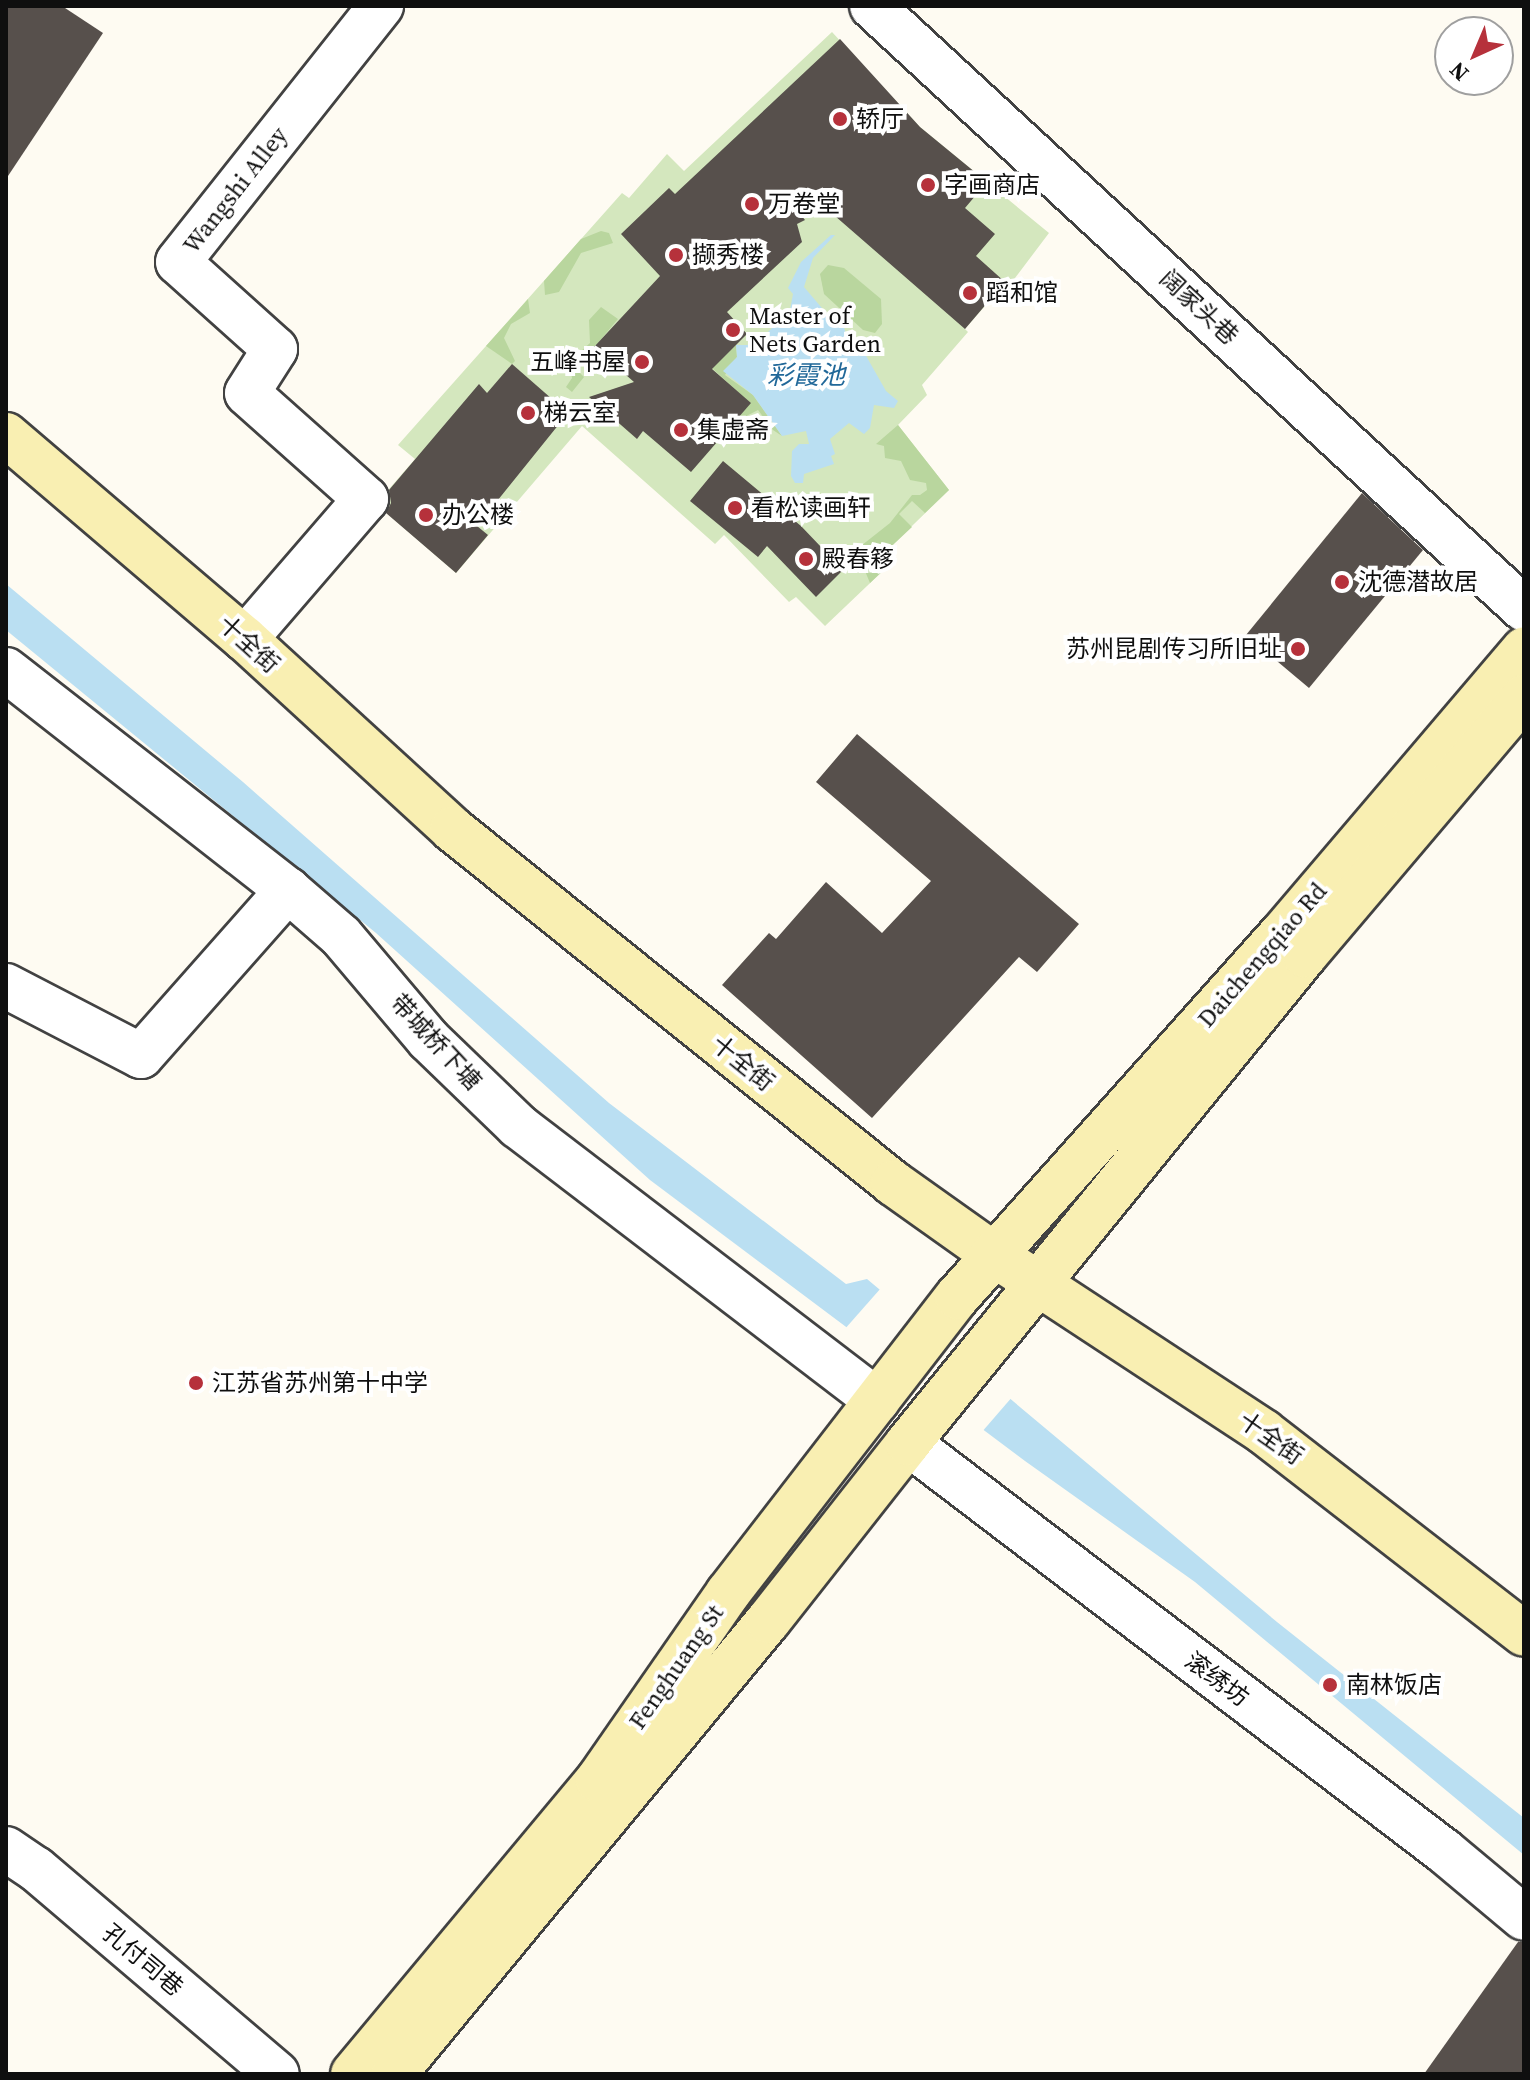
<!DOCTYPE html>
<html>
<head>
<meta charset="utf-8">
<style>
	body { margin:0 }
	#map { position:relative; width:1530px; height:2080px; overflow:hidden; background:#fefbf2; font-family:"Source Serif 4","Noto Sans SC",serif }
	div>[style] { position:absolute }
	.green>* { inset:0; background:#d4e7be }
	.forest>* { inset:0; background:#b9d69e }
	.water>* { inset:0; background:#badff2 }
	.pier>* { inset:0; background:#fefbf2 }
	.building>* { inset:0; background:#57504c }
	.roads { filter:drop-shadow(2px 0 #424242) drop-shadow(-2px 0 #424242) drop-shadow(0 2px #424242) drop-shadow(0 -2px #424242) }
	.minor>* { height:44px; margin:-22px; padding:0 22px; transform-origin:22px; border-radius:22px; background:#fff }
	.secondary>* { height:44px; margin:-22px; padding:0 22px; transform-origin:22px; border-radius:22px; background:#f9efb2 }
	.dots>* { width:22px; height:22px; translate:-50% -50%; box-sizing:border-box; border:4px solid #fff; border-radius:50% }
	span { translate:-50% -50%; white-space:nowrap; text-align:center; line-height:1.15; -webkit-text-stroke:8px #fff; paint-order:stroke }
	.poi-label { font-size:24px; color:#0f0f0f }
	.left { translate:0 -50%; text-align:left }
	.right { translate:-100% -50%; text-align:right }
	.street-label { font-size:24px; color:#0f0f0f }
	.water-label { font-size:26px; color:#216899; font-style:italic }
	.frame { position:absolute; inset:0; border:8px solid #0f0f0f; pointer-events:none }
	.north { position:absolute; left:1434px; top:16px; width:80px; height:80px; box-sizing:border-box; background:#fff; border:2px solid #9f9f9f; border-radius:50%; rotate:224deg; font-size:22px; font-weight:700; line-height:32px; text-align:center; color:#0f0f0f }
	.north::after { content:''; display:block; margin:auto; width:28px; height:36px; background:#b6313b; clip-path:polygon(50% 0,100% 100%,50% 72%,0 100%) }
</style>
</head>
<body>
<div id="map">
	<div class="green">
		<i style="clip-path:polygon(832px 32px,920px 127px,1049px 233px,1009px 286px,1005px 283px,965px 329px,968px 332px,922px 385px,927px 395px,898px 425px,949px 490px,879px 558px,888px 566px,825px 626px,796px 597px,789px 602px,724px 535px,715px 544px,582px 426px,456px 573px,376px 504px,415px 459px,398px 445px,622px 193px,629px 198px,667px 154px,684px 171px)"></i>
	</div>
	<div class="forest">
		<i style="clip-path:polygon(601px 231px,609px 233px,613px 243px,581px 253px,559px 292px,545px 295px,544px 281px,581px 239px)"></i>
		<i style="clip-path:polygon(828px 265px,844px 268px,881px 299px,882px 324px,875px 333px,863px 330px,824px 294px,820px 274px)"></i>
		<i style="clip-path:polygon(528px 299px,530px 313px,511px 324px,504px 338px,515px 361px,512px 364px,486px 346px)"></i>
		<i style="clip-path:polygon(601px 307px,618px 319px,576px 369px,584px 377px,572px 392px,566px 387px,572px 378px,569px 362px,590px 343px,589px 320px)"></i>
		<i style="clip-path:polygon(736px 345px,737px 357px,725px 375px,753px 395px,782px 436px,773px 430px,758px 410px,733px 423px,750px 403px,712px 368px)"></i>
		<i style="clip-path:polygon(898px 425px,949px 490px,925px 513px,912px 501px,899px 514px,912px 527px,879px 558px,888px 566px,870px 583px,865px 571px,853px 562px,852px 553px,890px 523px,912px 495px,920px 495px,927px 490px,926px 483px,910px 480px,901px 461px,885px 458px,884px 446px,876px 444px)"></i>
	</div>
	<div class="water">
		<i style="clip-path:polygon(831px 235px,835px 235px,813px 258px,804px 287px,833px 321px,844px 327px,847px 339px,865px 354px,886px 391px,898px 401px,894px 408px,874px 405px,870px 428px,864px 434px,849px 423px,830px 439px,835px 454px,831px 456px,834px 464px,804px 474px,803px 483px,795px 483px,791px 476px,792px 451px,799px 444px,809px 444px,806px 431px,782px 436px,753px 395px,723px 371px,737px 357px,736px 345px,755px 345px,790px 310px,793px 294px,788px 288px,801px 262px)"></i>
		<i style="clip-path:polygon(6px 584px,243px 782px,609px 1103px,846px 1284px,867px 1279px,1277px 1622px,1524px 1818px,1524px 1855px,1195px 1582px,1025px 1461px,650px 1180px,376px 933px,6px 630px)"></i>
	</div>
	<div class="pier">
		<i style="clip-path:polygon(881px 1288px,1013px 1396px,981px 1433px,844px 1330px)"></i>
	</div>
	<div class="building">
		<i style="clip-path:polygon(6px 6px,62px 6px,103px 33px,6px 179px)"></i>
		<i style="clip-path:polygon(840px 39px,920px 127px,987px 182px,965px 208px,995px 234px,976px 256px,1005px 282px,965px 329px,812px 196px,797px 210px,805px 220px,797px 224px,802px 242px,727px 312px,747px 334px,712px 369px,751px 403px,691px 472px,643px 431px,637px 439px,589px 397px,634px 382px,594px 347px,660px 276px,621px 234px,669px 188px,675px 194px)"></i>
		<i style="clip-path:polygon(512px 364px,568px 413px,477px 526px,488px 535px,456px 573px,386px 513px,391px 503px,389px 490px,479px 384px,487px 393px)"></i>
		<i style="clip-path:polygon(723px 461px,801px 526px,843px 570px,816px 597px,767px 546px,758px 557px,690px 501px)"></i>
		<i style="clip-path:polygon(1362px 493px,1423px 550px,1309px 688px,1246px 635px)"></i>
		<i style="clip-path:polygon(857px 734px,1079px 924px,1037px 972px,1019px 957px,872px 1118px,722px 985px,769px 933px,776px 939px,826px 882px,882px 933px,931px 881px,816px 782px)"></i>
		<i style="clip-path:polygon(1518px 1942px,1524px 1942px,1524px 2074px,1424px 2074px)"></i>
	</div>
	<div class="roads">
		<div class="minor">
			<i style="left:872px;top:6px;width:888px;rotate:42.76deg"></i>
			<i style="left:245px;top:639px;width:185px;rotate:-49.2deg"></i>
			<i style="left:366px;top:499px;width:159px;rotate:-138.3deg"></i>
			<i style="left:247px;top:393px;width:52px;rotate:-57.5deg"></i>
			<i style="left:275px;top:349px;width:130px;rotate:-138.1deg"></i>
			<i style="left:178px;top:262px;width:327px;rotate:-51.6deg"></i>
			<i style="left:6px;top:670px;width:358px;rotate:38deg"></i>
			<i style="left:288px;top:890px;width:70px;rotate:41deg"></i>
			<i style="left:341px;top:936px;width:136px;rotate:49.8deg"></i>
			<i style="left:429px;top:1040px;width:124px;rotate:44deg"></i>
			<i style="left:518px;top:1126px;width:452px;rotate:37.4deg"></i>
			<i style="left:6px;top:986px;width:152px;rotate:27.4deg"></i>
			<i style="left:141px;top:1056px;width:222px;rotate:-48.5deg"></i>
			<i style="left:908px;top:1443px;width:674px;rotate:37.28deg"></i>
			<i style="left:1444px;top:1851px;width:104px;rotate:39.9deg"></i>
			<i style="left:6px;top:1849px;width:36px;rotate:34deg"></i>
			<i style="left:36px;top:1869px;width:316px;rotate:40.4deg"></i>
		</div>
		<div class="secondary">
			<i style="left:6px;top:435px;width:314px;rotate:40.5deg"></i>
			<i style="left:245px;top:639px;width:281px;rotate:42.5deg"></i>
			<i style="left:452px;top:829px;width:566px;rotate:38.75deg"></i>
			<i style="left:893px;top:1183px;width:123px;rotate:35.4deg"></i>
			<i style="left:993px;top:1254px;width:324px;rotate:33.3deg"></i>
			<i style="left:1264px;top:1432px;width:329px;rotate:37.8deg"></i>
			<i style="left:353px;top:2074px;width:383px;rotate:-50.2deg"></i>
			<i style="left:598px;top:1780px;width:228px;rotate:-55.2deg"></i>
			<i style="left:728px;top:1593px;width:374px;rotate:-52.3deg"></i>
			<i style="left:957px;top:1297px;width:486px;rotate:-48.2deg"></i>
			<i style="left:1281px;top:935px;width:375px;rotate:-49.6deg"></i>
			<i style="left:394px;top:2074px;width:587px;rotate:-50.46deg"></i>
			<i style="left:768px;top:1621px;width:226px;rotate:-51.8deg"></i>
			<i style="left:908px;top:1443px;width:629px;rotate:-50.87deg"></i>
			<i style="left:1305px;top:955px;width:338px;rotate:-49.7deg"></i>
		</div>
	</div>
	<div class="dots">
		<i style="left:840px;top:119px;background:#b6313b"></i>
		<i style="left:928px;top:185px;background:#b6313b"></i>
		<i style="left:752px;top:204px;background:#b6313b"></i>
		<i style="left:676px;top:255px;background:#b6313b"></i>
		<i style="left:970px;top:293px;background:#b6313b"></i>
		<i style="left:733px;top:330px;background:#b6313b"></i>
		<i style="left:642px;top:362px;background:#b6313b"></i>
		<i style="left:528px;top:413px;background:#b6313b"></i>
		<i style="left:681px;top:430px;background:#b6313b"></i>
		<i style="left:735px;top:508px;background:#b6313b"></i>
		<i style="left:426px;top:515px;background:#b6313b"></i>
		<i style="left:806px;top:559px;background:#b6313b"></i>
		<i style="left:1342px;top:582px;background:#b6313b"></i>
		<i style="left:1298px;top:649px;background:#b6313b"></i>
		<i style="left:196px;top:1383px;background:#b6313b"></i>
		<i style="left:1330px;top:1685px;background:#b6313b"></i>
	</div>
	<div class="poi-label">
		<span class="left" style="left:856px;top:119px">轿厅</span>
		<span class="left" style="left:944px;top:185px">字画商店</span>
		<span class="left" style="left:768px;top:204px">万卷堂</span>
		<span class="left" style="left:692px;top:255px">撷秀楼</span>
		<span class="left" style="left:986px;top:293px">蹈和馆</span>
		<span class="left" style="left:749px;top:330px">Master of<br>Nets Garden</span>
		<span class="right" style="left:626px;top:362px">五峰书屋</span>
		<span class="left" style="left:544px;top:413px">梯云室</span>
		<span class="left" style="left:697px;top:430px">集虚斋</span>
		<span class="left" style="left:751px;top:508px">看松读画轩</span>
		<span class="left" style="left:442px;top:515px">办公楼</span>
		<span class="left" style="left:822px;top:559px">殿春簃</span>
		<span class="left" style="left:1358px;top:582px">沈德潜故居</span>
		<span class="right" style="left:1282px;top:649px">苏州昆剧传习所旧址</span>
		<span class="left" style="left:212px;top:1383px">江苏省苏州第十中学</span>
		<span class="left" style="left:1346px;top:1685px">南林饭店</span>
	</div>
	<div class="street-label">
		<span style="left:235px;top:190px;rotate:-52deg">Wangshi Alley</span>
		<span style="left:1199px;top:307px;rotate:43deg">阔家头巷</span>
		<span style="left:249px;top:644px;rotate:42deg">十全街</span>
		<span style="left:1262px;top:955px;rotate:-49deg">Daichengqiao Rd</span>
		<span style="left:436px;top:1042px;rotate:47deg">带城桥下塘</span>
		<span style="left:743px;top:1063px;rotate:39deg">十全街</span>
		<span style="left:1271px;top:1438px;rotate:35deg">十全街</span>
		<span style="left:676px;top:1667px;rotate:-55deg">Fenghuang St</span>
		<span style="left:1217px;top:1679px;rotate:37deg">滚绣坊</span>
		<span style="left:143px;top:1960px;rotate:40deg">孔付司巷</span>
	</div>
	<div class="water-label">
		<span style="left:806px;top:376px">彩霞池</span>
	</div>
	<div class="frame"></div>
	<div class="north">N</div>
</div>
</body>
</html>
